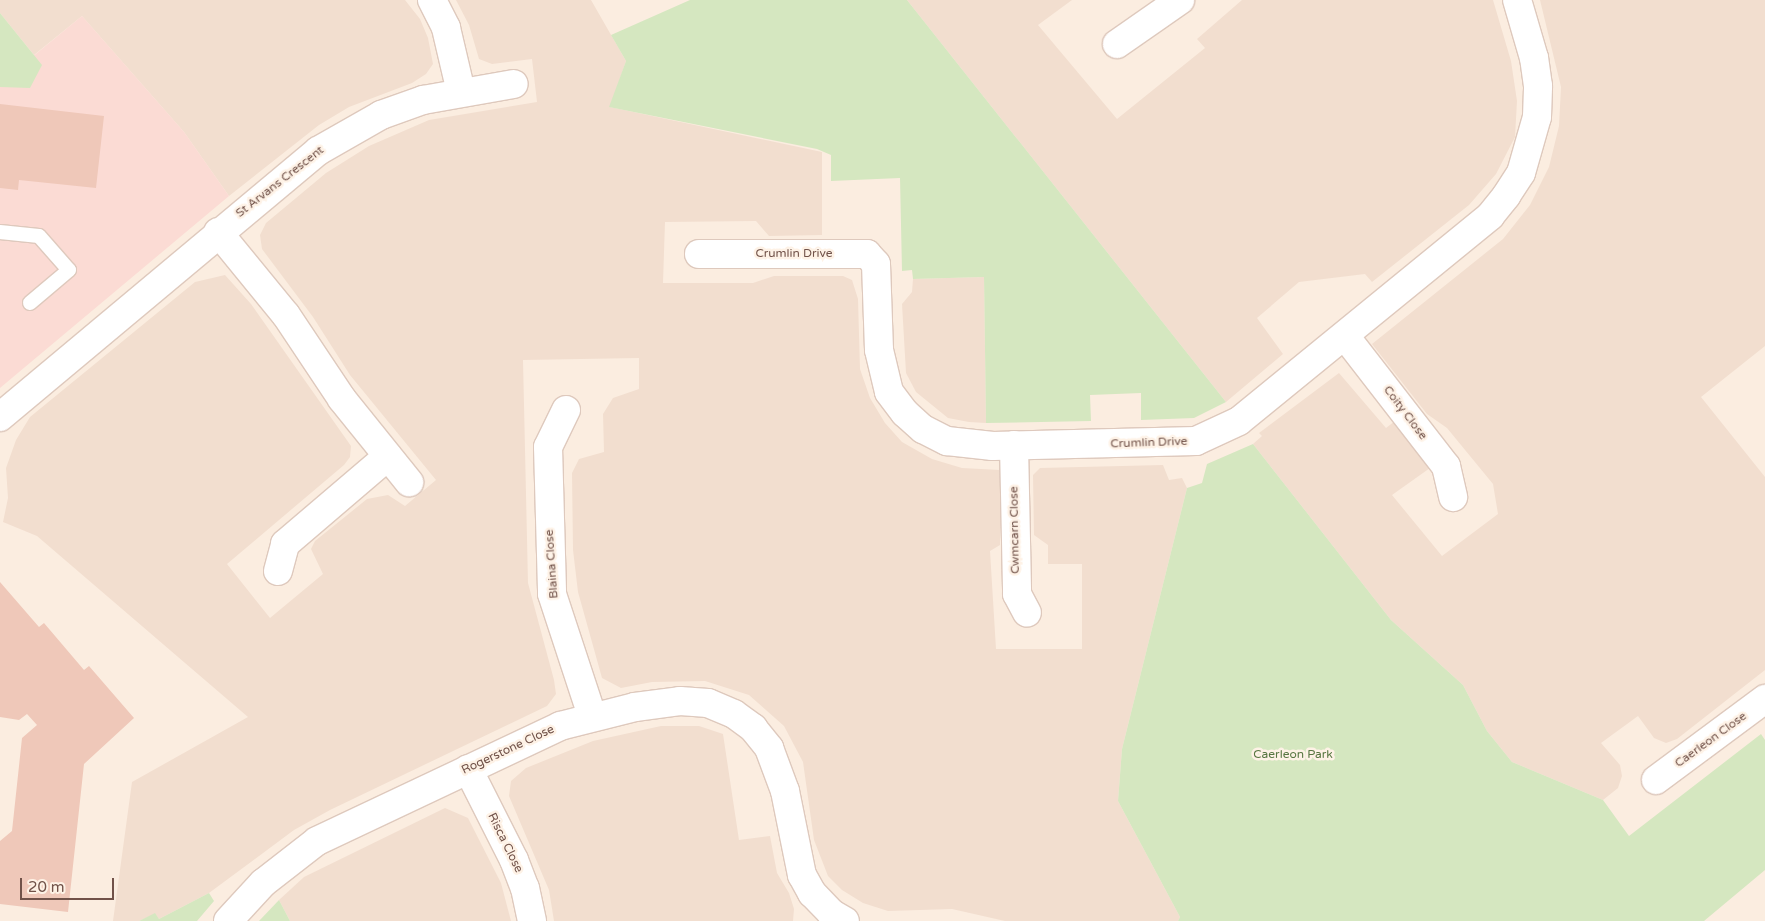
<!DOCTYPE html>
<html>
<head>
<meta charset="utf-8">
<style>
	body { margin:0 }
	#map { position:relative; width:1765px; height:921px; overflow:hidden; background:#fbede0; font-family:"Varela Round",sans-serif }
	div>[style] { position:absolute }
	.residential>* { inset:0; background:#f2decf }
	.commercial>* { inset:0; background:#fbdbd4 }
	.green>* { inset:0; background:#d5e7c0 }
	.building>* { inset:0; background:#efc8b9 }
	.roads { filter:drop-shadow(1px 0 #dec9bd) drop-shadow(-1px 0 #dec9bd) drop-shadow(0 1px #dec9bd) drop-shadow(0 -1px #dec9bd) }
	.service>* { height:14px; margin:-7px; padding:0 7px; transform-origin:7px; border-radius:7px; background:#fff }
	.minor>* { height:28px; margin:-14px; padding:0 14px; transform-origin:14px; border-radius:14px; background:#fff }
	span { translate:-50% -50%; white-space:nowrap; text-align:center; line-height:1.15; -webkit-text-stroke:5px #fef2e6; paint-order:stroke }
	.street-label { font-size:12px; color:#715249 }
	.park-label { font-size:12px; color:#587742 }
	.scale { position:absolute; left:20px; top:878px; width:94px; height:22px; box-sizing:border-box; border:2px solid #715249; border-top:0; padding-left:6px; font-size:15px; line-height:18px; white-space:nowrap; color:#715249; -webkit-text-stroke:4px #fef2e6; paint-order:stroke }
</style>
</head>
<body>
<div id="map">
	<div class="residential">
		<i style="clip-path:polygon(0 0,405px 0,420px 19px,428px 38px,433px 64px,426px 74px,412px 83px,349px 107px,319px 125px,229px 196px,184px 132px,82px 16px,34px 55px,0 13px)"></i>
		<i style="clip-path:polygon(456px 0,591px 0,626px 61px,610px 107px,822px 152px,822px 235px,769px 236px,756px 221px,665px 222px,663px 283px,753px 283px,774px 276px,843px 276px,852px 280px,858px 299px,860px 369px,870px 398px,885px 423px,902px 442px,932px 459px,962px 468px,1000px 470px,1000px 545px,990px 551px,996px 649px,1082px 649px,1082px 564px,1048px 564px,1048px 545px,1034px 535px,1033px 475px,1040px 468px,1163px 465px,1169px 480px,1182px 478px,1187px 488px,1122px 749px,1118px 801px,1180px 917px,1178px 921px,1005px 921px,952px 909px,888px 911px,863px 903px,842px 890px,828px 876px,814px 840px,803px 762px,784px 726px,749px 695px,705px 681px,652px 682px,621px 688px,602px 678px,578px 592px,573px 550px,572px 473px,579px 459px,604px 452px,603px 414px,613px 398px,639px 389px,639px 358px,523px 360px,528px 583px,554px 680px,556px 694px,547px 706px,330px 810px,294px 830px,209px 893px,159px 919px,155px 914px,139px 921px,113px 921px,132px 782px,248px 717px,37px 536px,3px 522px,8px 498px,6px 468px,16px 440px,30px 417px,195px 282px,225px 275px,251px 304px,351px 446px,350px 457px,344px 465px,227px 564px,270px 618px,323px 574px,311px 549px,315px 541px,367px 499px,388px 495px,405px 506px,436px 480px,350px 375px,313px 317px,262px 249px,260px 235px,266px 223px,326px 173px,369px 146px,429px 120px,537px 102px,532px 59px,492px 64px,479px 59px,469px 25px)"></i>
		<i style="clip-path:polygon(907px 0,1072px 0,1038px 25px,1117px 119px,1205px 48px,1197px 39px,1242px 0,1493px 0,1511px 61px,1517px 101px,1515px 137px,1496px 174px,1469px 205px,1372px 282px,1365px 274px,1299px 282px,1257px 318px,1283px 354px,1226px 402px)"></i>
		<i style="clip-path:polygon(1540px 0,1765px 0,1765px 346px,1701px 397px,1765px 477px,1765px 670px,1677px 739px,1666px 743px,1654px 738px,1638px 716px,1601px 743px,1620px 765px,1622px 776px,1618px 788px,1603px 800px,1512px 762px,1487px 731px,1463px 685px,1391px 620px,1253px 444px,1262px 436px,1259px 433px,1339px 373px,1386px 428px,1395px 421px,1430px 468px,1392px 495px,1442px 556px,1498px 514px,1493px 484px,1447px 428px,1427px 414px,1372px 344px,1503px 239px,1530px 205px,1549px 167px,1559px 126px,1561px 87px)"></i>
		<i style="clip-path:polygon(984px 277px,986px 423px,969px 422px,948px 418px,916px 392px,906px 373px,902px 304px,912px 292px,913px 279px)"></i>
		<i style="clip-path:polygon(661px 726px,699px 726px,723px 734px,739px 840px,770px 836px,777px 873px,789px 893px,794px 909px,793px 921px,554px 921px,549px 890px,509px 796px,511px 781px,526px 768px,593px 741px)"></i>
		<i style="clip-path:polygon(445px 808px,468px 818px,501px 883px,511px 921px,290px 921px,279px 900px,304px 877px)"></i>
	</div>
	<div class="commercial">
		<i style="clip-path:polygon(82px 16px,184px 132px,229px 196px,0 388px,0 64px,20px 67px)"></i>
	</div>
	<div class="green">
		<i style="clip-path:polygon(690px 0,907px 0,1226px 402px,1194px 418px,1141px 420px,1141px 393px,1090px 395px,1091px 421px,986px 423px,984px 277px,913px 279px,912px 270px,902px 271px,900px 178px,831px 181px,831px 155px,817px 149px,609px 107px,626px 61px,611px 35px)"></i>
		<i style="clip-path:polygon(0 13px,42px 65px,30px 88px,0 87px)"></i>
		<i style="clip-path:polygon(1253px 444px,1391px 620px,1463px 685px,1487px 731px,1512px 762px,1603px 800px,1629px 836px,1761px 734px,1765px 740px,1765px 870px,1704px 921px,1178px 921px,1180px 917px,1118px 801px,1122px 749px,1187px 488px,1202px 483px,1207px 464px)"></i>
		<i style="clip-path:polygon(209px 893px,214px 901px,197px 921px,139px 921px,155px 913px,159px 919px)"></i>
		<i style="clip-path:polygon(279px 900px,290px 921px,259px 921px)"></i>
	</div>
	<div class="building">
		<i style="clip-path:polygon(0 104px,104px 116px,96px 188px,19px 180px,18px 190px,0 188px)"></i>
		<i style="clip-path:polygon(0 582px,39px 627px,44px 623px,84px 670px,89px 666px,134px 718px,84px 764px,68px 912px,0 904px,0 841px,12px 831px,22px 738px,37px 725px,27px 714px,19px 720px,0 717px)"></i>
	</div>
	<div class="roads">
		<div class="service">
			<i style="left:0;top:232px;width:39px;rotate:6deg"></i>
			<i style="left:39px;top:236px;width:45px;rotate:48.6deg"></i>
			<i style="left:69px;top:270px;width:51px;rotate:139.8deg"></i>
		</div>
		<div class="minor">
			<i style="left:432px;top:0;width:31px;rotate:63deg"></i>
			<i style="left:446px;top:28px;width:66px;rotate:76.8deg"></i>
			<i style="left:1117px;top:44px;width:77px;rotate:-34.9deg"></i>
			<i style="left:218px;top:232px;width:107px;rotate:50.7deg"></i>
			<i style="left:286px;top:315px;width:101px;rotate:56.3deg"></i>
			<i style="left:342px;top:399px;width:107px;rotate:51.1deg"></i>
			<i style="left:699px;top:254px;width:168px"></i>
			<i style="left:867px;top:254px;width:13px;rotate:48deg"></i>
			<i style="left:876px;top:264px;width:86px;rotate:88deg"></i>
			<i style="left:879px;top:350px;width:43px;rotate:76.6deg"></i>
			<i style="left:889px;top:392px;width:26px;rotate:53deg"></i>
			<i style="left:905px;top:413px;width:24px;rotate:42deg"></i>
			<i style="left:923px;top:429px;width:27px;rotate:27deg"></i>
			<i style="left:947px;top:441px;width:46px;rotate:6.2deg"></i>
			<i style="left:993px;top:446px;width:203px;rotate:-1.4deg"></i>
			<i style="left:1196px;top:441px;width:47px;rotate:-24.9deg"></i>
			<i style="left:1239px;top:421px;width:324px;rotate:-39.2deg"></i>
			<i style="left:1490px;top:216px;width:26px;rotate:-51deg"></i>
			<i style="left:1506px;top:196px;width:27px;rotate:-57deg"></i>
			<i style="left:1521px;top:173px;width:58px;rotate:-74.1deg"></i>
			<i style="left:1537px;top:117px;width:31px;rotate:-88deg"></i>
			<i style="left:1538px;top:86px;width:28px;rotate:-98deg"></i>
			<i style="left:1534px;top:58px;width:60px;rotate:-106.3deg"></i>
			<i style="left:1345px;top:336px;width:165px;rotate:52.2deg"></i>
			<i style="left:1446px;top:466px;width:32px;rotate:77deg"></i>
			<i style="left:566px;top:410px;width:41px;rotate:115.9deg"></i>
			<i style="left:548px;top:447px;width:147px;rotate:88.4deg"></i>
			<i style="left:552px;top:594px;width:128px;rotate:71.8deg"></i>
			<i style="left:0;top:417px;width:415px;rotate:-39.9deg"></i>
			<i style="left:318px;top:151px;width:73px;rotate:-29.7deg"></i>
			<i style="left:381px;top:115px;width:45px;rotate:-19.7deg"></i>
			<i style="left:423px;top:100px;width:92px;rotate:-10deg"></i>
			<i style="left:1014px;top:445px;width:149px;rotate:88.8deg"></i>
			<i style="left:1017px;top:594px;width:21px;rotate:62deg"></i>
			<i style="left:278px;top:571px;width:28px;rotate:-75deg"></i>
			<i style="left:285px;top:544px;width:135px;rotate:-40.5deg"></i>
			<i style="left:468px;top:769px;width:102px;rotate:63.2deg"></i>
			<i style="left:514px;top:860px;width:30px;rotate:69deg"></i>
			<i style="left:525px;top:888px;width:34px;rotate:78deg"></i>
			<i style="left:1656px;top:780px;width:136px;rotate:-36.6deg"></i>
			<i style="left:228px;top:921px;width:52px;rotate:-47.4deg"></i>
			<i style="left:263px;top:883px;width:68px;rotate:-37.9deg"></i>
			<i style="left:317px;top:841px;width:269px;rotate:-25.3deg"></i>
			<i style="left:560px;top:726px;width:77px;rotate:-14.2deg"></i>
			<i style="left:635px;top:707px;width:45px;rotate:-7.6deg"></i>
			<i style="left:680px;top:701px;width:28px;rotate:4deg"></i>
			<i style="left:708px;top:703px;width:28px;rotate:23deg"></i>
			<i style="left:734px;top:714px;width:24px;rotate:36deg"></i>
			<i style="left:753px;top:728px;width:26px;rotate:51deg"></i>
			<i style="left:769px;top:748px;width:46px;rotate:69.6deg"></i>
			<i style="left:785px;top:791px;width:86px;rotate:78.6deg"></i>
			<i style="left:802px;top:875px;width:21px;rotate:61deg"></i>
			<i style="left:812px;top:893px;width:28px;rotate:46deg"></i>
			<i style="left:831px;top:913px;width:16px;rotate:30deg"></i>
		</div>
	</div>
	<div class="street-label">
		<span style="left:280px;top:182px;rotate:-38deg">St Arvans Crescent</span>
		<span style="left:794px;top:254px">Crumlin Drive</span>
		<span style="left:1405px;top:413px;rotate:53deg">Coity Close</span>
		<span style="left:1149px;top:443px;rotate:-2deg">Crumlin Drive</span>
		<span style="left:1015px;top:530px;rotate:-91deg">Cwmcarn Close</span>
		<span style="left:552px;top:564px;rotate:-94deg">Blaina Close</span>
		<span style="left:1711px;top:740px;rotate:-36deg">Caerleon Close</span>
		<span style="left:508px;top:750px;rotate:-25deg">Rogerstone Close</span>
		<span style="left:505px;top:843px;rotate:64deg">Risca Close</span>
	</div>
	<div class="park-label">
		<span style="left:1293px;top:755px">Caerleon Park</span>
	</div>
	<div class="scale">20 m</div>
</div>
</body>
</html>
